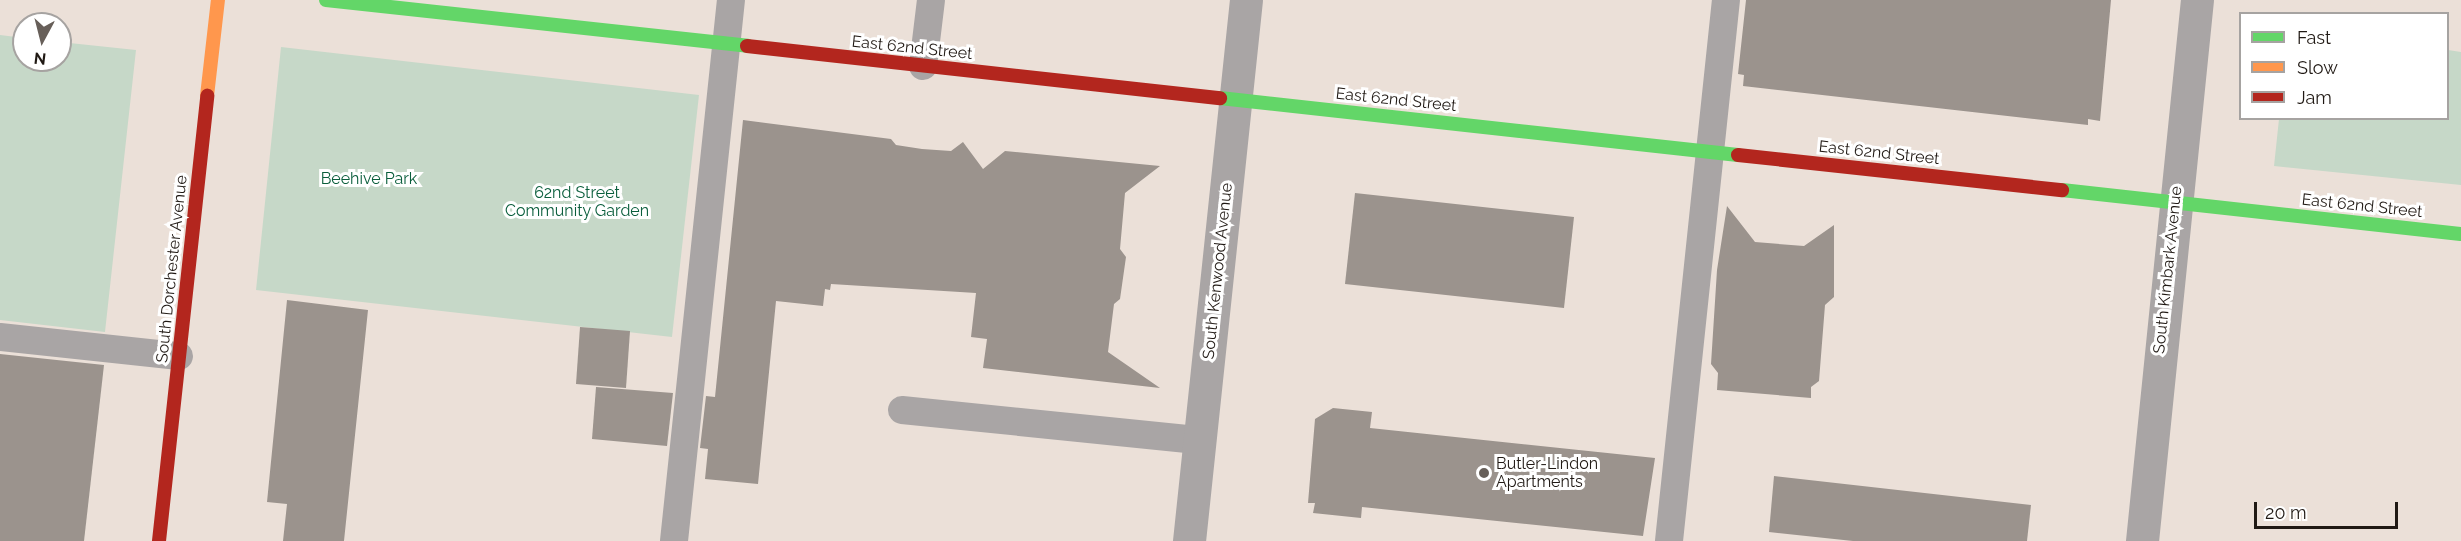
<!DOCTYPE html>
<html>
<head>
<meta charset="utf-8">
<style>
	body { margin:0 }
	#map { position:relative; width:2461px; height:541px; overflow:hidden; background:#ebe0d8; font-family:Raleway,sans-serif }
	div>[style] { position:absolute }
	.green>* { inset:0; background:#c6d8c8 }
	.building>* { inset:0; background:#9b938d }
	.lane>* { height:28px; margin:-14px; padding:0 14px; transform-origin:14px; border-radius:14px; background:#a9a5a5 }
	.street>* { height:33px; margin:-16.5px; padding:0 16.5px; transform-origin:16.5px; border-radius:16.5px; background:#a9a5a5 }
	.fast>* { height:14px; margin:-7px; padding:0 7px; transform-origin:7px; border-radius:7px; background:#63d668 }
	.slow>* { height:14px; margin:-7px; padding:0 7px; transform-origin:7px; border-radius:7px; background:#ff974d }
	.jam>* { height:14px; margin:-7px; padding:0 7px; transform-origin:7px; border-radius:7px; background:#b3261e }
	.dots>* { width:16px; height:16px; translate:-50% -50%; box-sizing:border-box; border:3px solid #fff; border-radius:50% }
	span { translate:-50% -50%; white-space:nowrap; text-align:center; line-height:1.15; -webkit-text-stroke:6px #fff; paint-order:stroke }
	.street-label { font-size:16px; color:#201914 }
	.park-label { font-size:16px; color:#0a5e3c }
	.poi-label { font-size:16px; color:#201914 }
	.left { translate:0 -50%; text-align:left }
	.legend { position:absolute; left:2239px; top:12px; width:210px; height:108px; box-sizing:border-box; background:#fff; border:2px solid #a6a3a1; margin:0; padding:8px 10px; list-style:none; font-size:18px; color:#201914 }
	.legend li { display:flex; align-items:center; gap:12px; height:30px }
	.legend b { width:30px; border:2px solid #a6a3a1 }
	.north { position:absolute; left:12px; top:12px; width:60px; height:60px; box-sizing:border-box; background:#fff; border:2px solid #a6a3a1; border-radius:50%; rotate:187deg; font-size:16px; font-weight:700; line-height:24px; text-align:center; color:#201914 }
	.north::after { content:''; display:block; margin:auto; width:21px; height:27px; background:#675f59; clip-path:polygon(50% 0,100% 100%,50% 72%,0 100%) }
	.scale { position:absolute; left:2254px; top:502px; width:144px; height:27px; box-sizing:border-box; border:3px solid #201914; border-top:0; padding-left:8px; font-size:18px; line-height:21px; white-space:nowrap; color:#201914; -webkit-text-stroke:4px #fff; paint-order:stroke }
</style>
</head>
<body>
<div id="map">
	<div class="green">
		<i style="clip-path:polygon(0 35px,24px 38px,24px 60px,60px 60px,60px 42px,136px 50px,105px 332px,0 320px)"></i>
		<i style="clip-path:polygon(281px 47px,699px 95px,672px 337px,256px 290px)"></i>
		<i style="clip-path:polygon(2448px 50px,2461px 52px,2461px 185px,2274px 166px,2279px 119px,2448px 118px)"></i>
	</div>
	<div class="building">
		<i style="clip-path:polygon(1746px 0,2111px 0,2100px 121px,2088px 119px,2088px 125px,1743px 86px,1744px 75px,1738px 74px)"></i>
		<i style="clip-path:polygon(743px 120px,891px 139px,896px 145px,922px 149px,951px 151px,963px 142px,983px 169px,1005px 151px,1160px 166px,1125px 193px,1120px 249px,1126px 257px,1120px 299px,1114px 304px,1108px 352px,1160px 388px,983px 368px,987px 339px,971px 337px,976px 293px,831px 284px,830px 290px,825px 289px,823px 306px,776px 301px,758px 484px,705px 479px,708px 449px,700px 448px,706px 396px,715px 397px)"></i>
		<i style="clip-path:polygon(1355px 193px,1574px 217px,1564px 308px,1345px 284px)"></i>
		<i style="clip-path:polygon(1727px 206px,1755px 242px,1804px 246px,1834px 225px,1834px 297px,1825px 305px,1819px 381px,1811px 387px,1811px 398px,1717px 390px,1718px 373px,1711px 364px,1717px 270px)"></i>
		<i style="clip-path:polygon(287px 300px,368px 310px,344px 541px,283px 541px,287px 504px,267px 502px)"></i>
		<i style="clip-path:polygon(580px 327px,630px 331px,626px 388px,576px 384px)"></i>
		<i style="clip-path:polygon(0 354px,104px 365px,84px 541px,0 541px)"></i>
		<i style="clip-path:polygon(596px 387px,673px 393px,667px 446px,592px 439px)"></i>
		<i style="clip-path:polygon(1333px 408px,1372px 412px,1370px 428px,1655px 458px,1643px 536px,1362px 507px,1361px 518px,1313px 513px,1315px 503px,1308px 503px,1315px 419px)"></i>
		<i style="clip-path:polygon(1774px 476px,2031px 505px,2027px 541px,1853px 541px,1769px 532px)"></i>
	</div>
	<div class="lane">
		<i style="left:923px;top:66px;width:66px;rotate:-83.1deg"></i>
		<i style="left:0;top:337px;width:180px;rotate:6.1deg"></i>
		<i style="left:902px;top:410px;width:299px;rotate:5.8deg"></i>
		<i style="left:674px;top:541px;width:544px;rotate:-83.99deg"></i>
		<i style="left:1669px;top:541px;width:544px;rotate:-83.99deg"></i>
	</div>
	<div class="street">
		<i style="left:1189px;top:541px;width:544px;rotate:-83.99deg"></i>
		<i style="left:2142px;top:541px;width:544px;rotate:-84.2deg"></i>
	</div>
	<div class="fast">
		<i style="left:326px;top:0;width:424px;rotate:6.2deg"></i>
		<i style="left:1220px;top:98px;width:521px;rotate:6.28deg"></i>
		<i style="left:2062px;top:190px;width:401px;rotate:6.3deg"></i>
	</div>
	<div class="slow">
		<i style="left:207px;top:96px;width:97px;rotate:-83.5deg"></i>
	</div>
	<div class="jam">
		<i style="left:747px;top:46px;width:476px;rotate:6.3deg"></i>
		<i style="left:1738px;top:155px;width:326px;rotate:6.2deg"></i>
		<i style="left:159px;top:541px;width:448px;rotate:-83.8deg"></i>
	</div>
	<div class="dots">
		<i style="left:1484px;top:473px;background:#675f59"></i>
	</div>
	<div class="street-label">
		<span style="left:912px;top:48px;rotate:6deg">East 62nd Street</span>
		<span style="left:1396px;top:100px;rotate:6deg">East 62nd Street</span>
		<span style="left:1879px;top:153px;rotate:6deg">East 62nd Street</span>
		<span style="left:2362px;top:206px;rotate:6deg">East 62nd Street</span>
		<span style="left:172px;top:269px;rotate:-84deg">South Dorchester Avenue</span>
		<span style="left:2168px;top:270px;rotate:-84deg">South Kimbark Avenue</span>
		<span style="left:1218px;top:271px;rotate:-84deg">South Kenwood Avenue</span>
	</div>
	<div class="park-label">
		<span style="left:369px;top:179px">Beehive Park</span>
		<span style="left:577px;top:202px">62nd Street<br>Community Garden</span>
	</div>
	<div class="poi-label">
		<span class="left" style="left:1496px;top:473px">Butler-Lindon<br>Apartments</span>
	</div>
	<ul class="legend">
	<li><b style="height:8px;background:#63d668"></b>Fast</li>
	<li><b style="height:8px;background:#ff974d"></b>Slow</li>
	<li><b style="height:8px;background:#b3261e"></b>Jam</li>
	</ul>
	<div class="north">N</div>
	<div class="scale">20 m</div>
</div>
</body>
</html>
